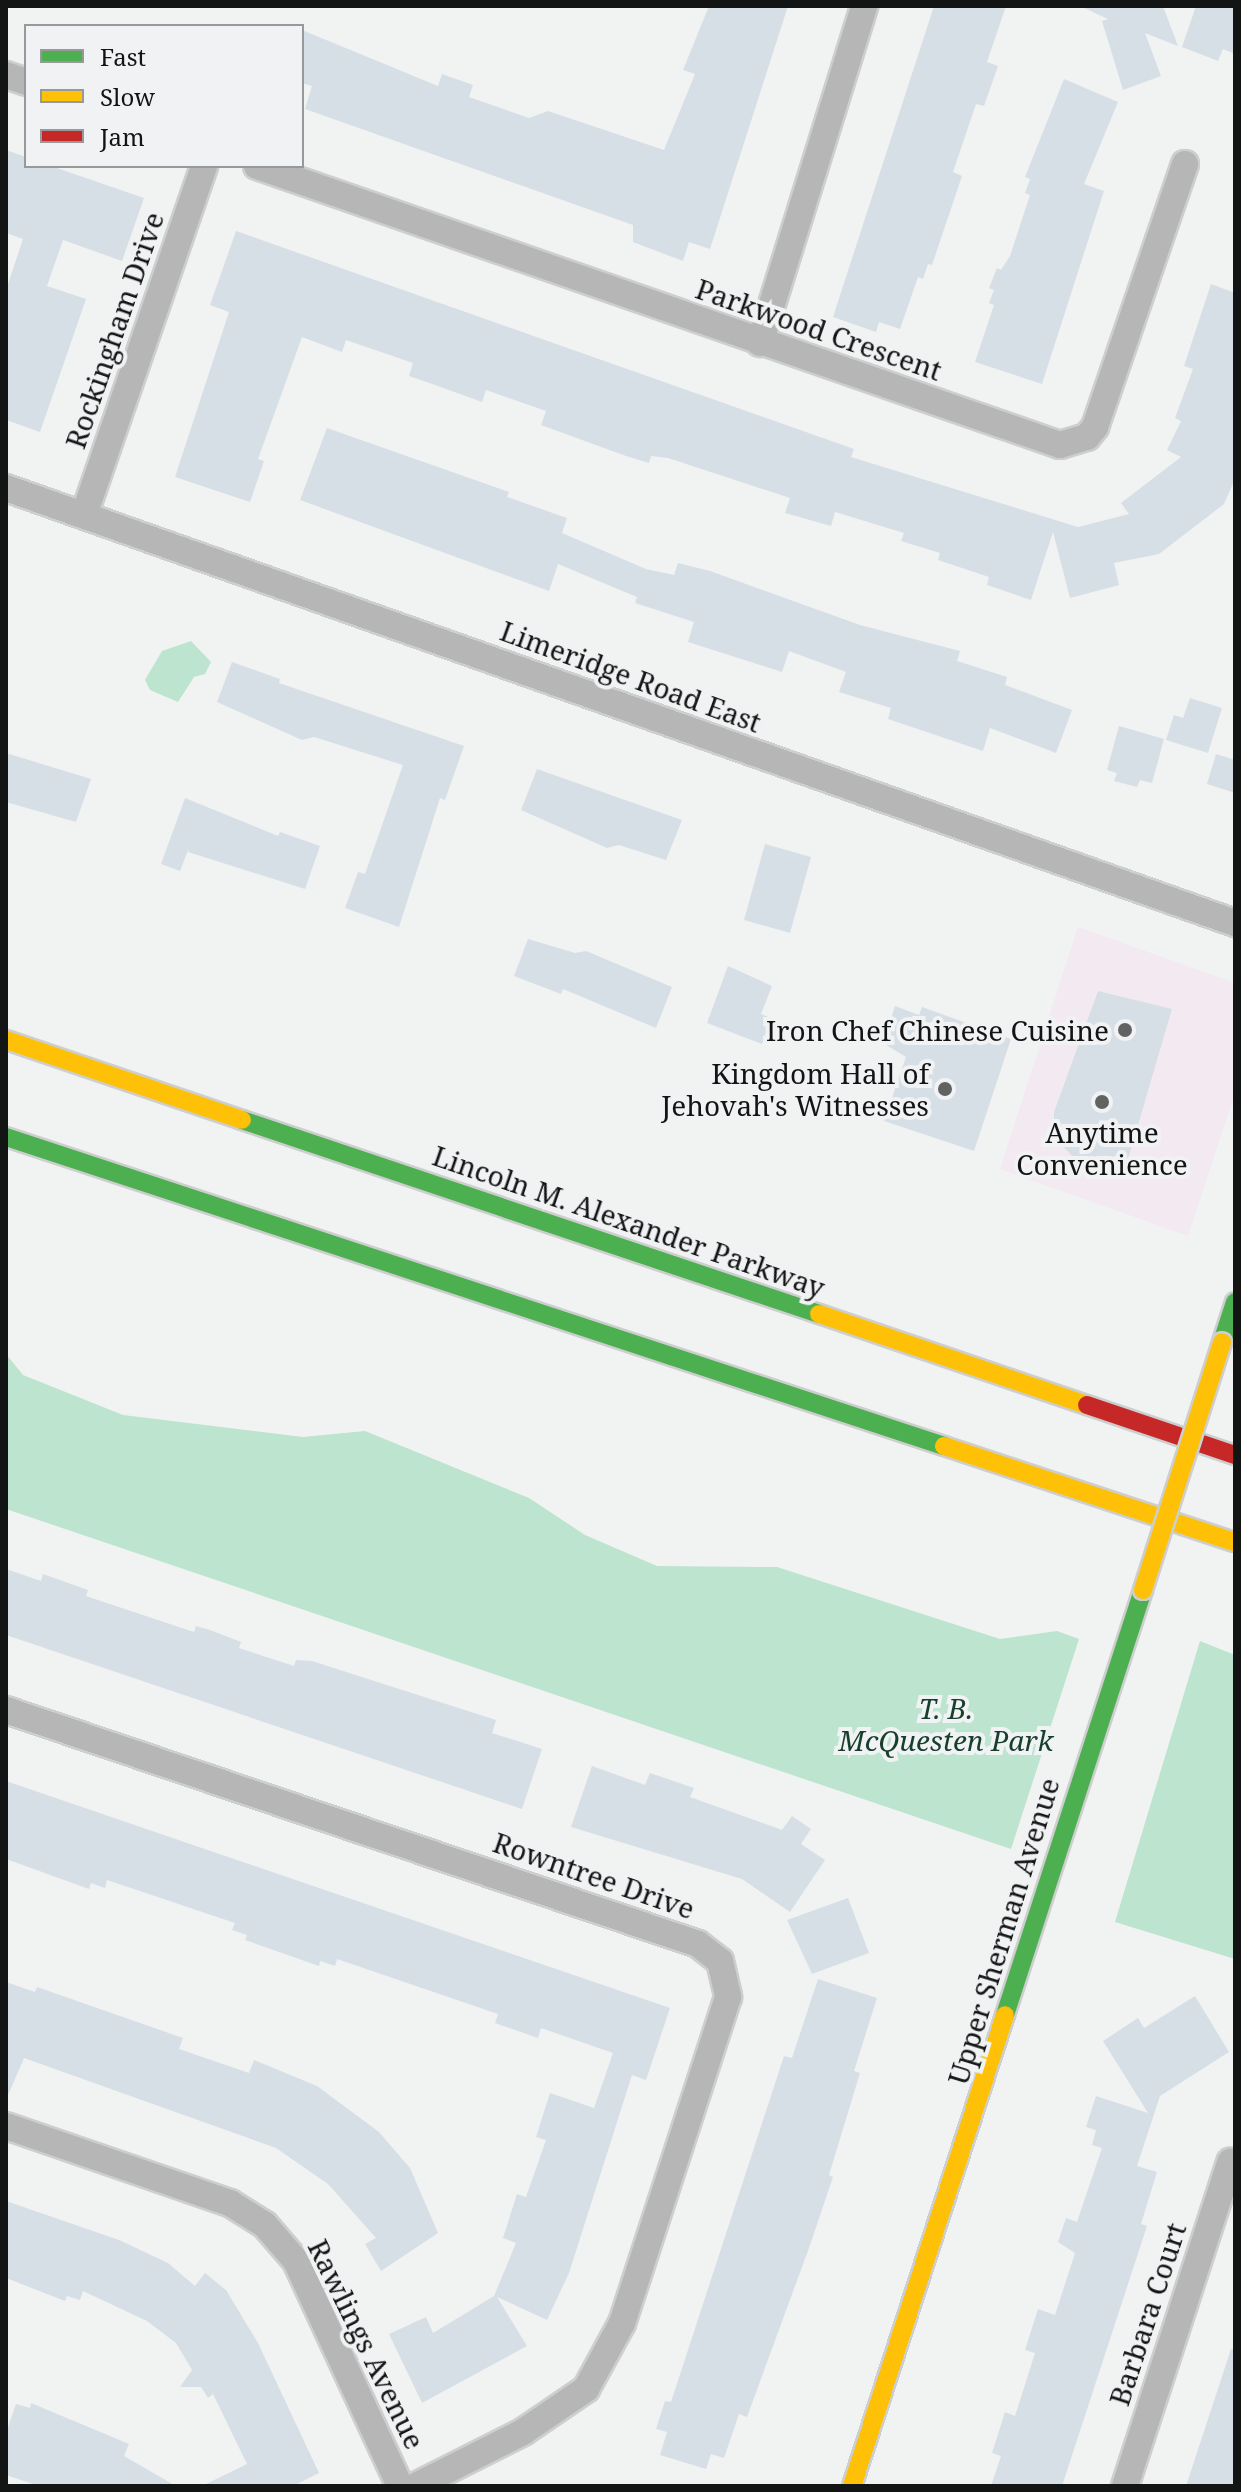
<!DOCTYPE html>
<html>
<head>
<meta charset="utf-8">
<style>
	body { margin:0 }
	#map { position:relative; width:1241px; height:2492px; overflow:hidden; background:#f1f2f2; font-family:"Noto Serif",serif }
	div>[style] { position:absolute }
	.commercial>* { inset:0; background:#f3e9f1 }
	.green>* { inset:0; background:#bce4cf }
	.building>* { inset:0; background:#d7dfe6 }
	.roads { filter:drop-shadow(2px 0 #cdcece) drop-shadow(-2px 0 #cdcece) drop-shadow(0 2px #cdcece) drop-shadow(0 -2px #cdcece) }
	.street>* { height:26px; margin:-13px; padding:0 13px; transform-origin:13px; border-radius:13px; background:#b7b6b6 }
	.fast>* { height:18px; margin:-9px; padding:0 9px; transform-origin:9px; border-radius:9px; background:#4caf50 }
	.slow>* { height:18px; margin:-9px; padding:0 9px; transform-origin:9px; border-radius:9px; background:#ffc107 }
	.jam>* { height:18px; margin:-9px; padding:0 9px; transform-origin:9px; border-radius:9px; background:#c62828 }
	.bridges { filter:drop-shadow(2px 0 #cdcece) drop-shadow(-2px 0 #cdcece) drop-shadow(0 2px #cdcece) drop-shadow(0 -2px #cdcece) }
	.slow-bridge>* { height:18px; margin:-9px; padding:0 9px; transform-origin:9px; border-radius:9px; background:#ffc107 }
	.dots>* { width:22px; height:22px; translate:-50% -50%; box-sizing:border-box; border:4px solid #f0f2f3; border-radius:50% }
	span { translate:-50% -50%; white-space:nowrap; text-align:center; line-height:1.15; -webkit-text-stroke:8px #f0f2f3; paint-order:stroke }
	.street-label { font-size:28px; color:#131414 }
	.poi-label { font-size:28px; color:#131414 }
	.right { translate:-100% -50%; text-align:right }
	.park-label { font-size:28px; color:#163f2c; font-style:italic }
	.frame { position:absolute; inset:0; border:8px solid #131414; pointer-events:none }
	.legend { position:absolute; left:24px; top:24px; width:280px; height:144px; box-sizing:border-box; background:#f0f2f3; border:2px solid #98999a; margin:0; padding:10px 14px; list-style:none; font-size:24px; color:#131414 }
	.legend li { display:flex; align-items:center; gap:16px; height:40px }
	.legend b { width:40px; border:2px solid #98999a }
</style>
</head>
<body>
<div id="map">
	<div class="commercial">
		<i style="clip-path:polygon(1078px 927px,1235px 983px,1235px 1093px,1188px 1236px,1000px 1169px)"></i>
	</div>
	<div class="green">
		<i style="clip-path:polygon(191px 641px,211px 662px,205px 674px,194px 677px,178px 702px,150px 690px,145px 680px,162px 651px)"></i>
		<i style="clip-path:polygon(6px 1354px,23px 1375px,123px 1415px,303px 1437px,365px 1431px,529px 1498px,585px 1535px,657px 1566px,777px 1567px,1000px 1639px,1057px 1631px,1079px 1639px,1011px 1849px,6px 1509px)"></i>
		<i style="clip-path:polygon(1200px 1641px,1235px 1655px,1235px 1959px,1115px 1922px)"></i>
	</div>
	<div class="building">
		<i style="clip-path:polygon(709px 6px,788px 6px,710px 249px,689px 242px,683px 261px,633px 242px,633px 225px,305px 109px,312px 86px,302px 83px,302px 30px,438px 86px,442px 74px,473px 85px,469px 97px,529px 118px,548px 111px,664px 150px,695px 74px,683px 70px)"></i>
		<i style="clip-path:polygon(934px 6px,1006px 6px,987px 62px,998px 66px,984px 106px,976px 104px,953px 172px,962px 176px,932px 265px,928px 264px,923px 279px,918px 277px,900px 329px,879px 322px,876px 332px,833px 317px)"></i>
		<i style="clip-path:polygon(1080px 6px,1163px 6px,1178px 46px,1145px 33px,1161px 76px,1123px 90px,1102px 21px,1108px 19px)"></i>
		<i style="clip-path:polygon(1196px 6px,1235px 6px,1235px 54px,1223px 49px,1218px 61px,1182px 47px)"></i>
		<i style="clip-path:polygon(1064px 79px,1118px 102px,1084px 184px,1104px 191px,1042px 384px,975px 362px,994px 305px,989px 303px,994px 290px,989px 288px,997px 268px,1001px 270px,1010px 256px,1030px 195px,1025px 193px,1030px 179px,1025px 177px)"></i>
		<i style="clip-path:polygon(6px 150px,26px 157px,26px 166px,51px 166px,144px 198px,122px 261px,63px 240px,47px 286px,86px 299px,40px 432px,6px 420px,6px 290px,23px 239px,6px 233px)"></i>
		<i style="clip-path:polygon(236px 231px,854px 449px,851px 457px,1078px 527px,1129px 514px,1121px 503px,1181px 457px,1167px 450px,1181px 421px,1175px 418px,1193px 369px,1184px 366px,1211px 284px,1235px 293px,1235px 479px,1224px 504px,1159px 554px,1114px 563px,1119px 585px,1070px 598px,1053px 532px,1031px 600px,987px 585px,989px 577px,938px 560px,940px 553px,901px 541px,904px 533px,835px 512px,831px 526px,785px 513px,790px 498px,668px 458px,651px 456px,649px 463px,626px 456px,541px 425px,546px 411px,486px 390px,482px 402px,438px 386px,409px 376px,413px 363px,346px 340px,342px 352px,302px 337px,258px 459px,264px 461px,250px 502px,175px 477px,229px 312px,210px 305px)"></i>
		<i style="clip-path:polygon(327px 428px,509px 492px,507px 497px,567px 518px,562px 533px,646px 569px,674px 575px,678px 563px,710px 571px,860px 625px,960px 651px,957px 661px,1007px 677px,1005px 685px,1072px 710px,1056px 753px,990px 728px,983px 751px,888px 719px,891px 708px,839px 692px,846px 672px,789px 651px,782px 672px,688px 642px,694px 622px,635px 603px,637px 597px,558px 564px,549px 591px,300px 500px)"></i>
		<i style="clip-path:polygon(232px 662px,280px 679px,279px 683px,464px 746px,445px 800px,440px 798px,399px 927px,345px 908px,358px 872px,365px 874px,403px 765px,314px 737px,302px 740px,217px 702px)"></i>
		<i style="clip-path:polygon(1190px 698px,1222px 708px,1208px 753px,1166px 740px,1174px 715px,1183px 718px)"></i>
		<i style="clip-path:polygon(1119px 726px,1164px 739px,1152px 783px,1140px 780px,1137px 787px,1114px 781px,1117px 773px,1107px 770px)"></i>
		<i style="clip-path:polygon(6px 753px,91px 779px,76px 822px,6px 802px)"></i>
		<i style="clip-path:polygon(1216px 754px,1235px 760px,1235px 793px,1207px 784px)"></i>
		<i style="clip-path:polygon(537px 769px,682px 820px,666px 860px,619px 845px,607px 848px,521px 810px)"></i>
		<i style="clip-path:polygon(185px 798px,278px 836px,280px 832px,320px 846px,305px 889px,188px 852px,189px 848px,180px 871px,161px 864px)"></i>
		<i style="clip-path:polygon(765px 844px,811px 857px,790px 933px,744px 920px)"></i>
		<i style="clip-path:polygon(528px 939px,575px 953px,586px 951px,672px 987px,656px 1028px,563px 989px,561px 994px,514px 976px)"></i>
		<i style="clip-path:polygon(728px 966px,772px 986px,761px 1014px,771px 1018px,762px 1044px,707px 1023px)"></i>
		<i style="clip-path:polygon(1098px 991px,1172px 1009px,1124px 1173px,1072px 1156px,1064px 1147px,1070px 1131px,1054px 1126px,1054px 1112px)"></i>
		<i style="clip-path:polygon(895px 1006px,919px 1015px,922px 1007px,1011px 1039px,974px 1151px,884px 1121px,906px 1057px,883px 1043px)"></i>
		<i style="clip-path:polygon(6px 1569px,41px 1581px,43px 1574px,88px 1590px,86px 1596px,194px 1632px,196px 1626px,210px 1630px,241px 1642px,239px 1648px,294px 1666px,296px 1660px,312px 1661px,496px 1720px,492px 1733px,542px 1749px,522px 1809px,6px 1635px)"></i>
		<i style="clip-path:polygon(592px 1766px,645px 1785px,650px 1773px,694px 1788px,690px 1797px,782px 1830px,792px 1816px,811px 1829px,801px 1844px,825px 1860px,790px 1912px,742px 1879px,571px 1827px)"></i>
		<i style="clip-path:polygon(6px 1781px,670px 2008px,646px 2080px,632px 2075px,569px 2273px,547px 2320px,497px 2297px,527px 2346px,422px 2403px,389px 2334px,426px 2317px,433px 2333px,494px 2296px,516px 2243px,503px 2238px,517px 2194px,526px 2197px,546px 2140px,536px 2137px,550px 2093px,594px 2108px,613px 2053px,541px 2028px,538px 2038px,495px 2023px,498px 2014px,337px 1959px,335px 1966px,320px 1961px,319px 1966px,245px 1940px,247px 1935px,232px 1930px,235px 1923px,107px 1880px,105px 1888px,91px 1883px,89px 1889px,6px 1859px)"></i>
		<i style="clip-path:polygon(848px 1898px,869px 1953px,812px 1974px,787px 1920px)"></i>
		<i style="clip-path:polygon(818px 1979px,877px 1998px,854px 2071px,860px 2073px,829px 2175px,833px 2177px,809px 2248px,747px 2417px,739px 2414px,724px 2458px,711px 2454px,706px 2469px,660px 2455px,667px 2432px,656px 2429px,665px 2401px,671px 2402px,784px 2056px,792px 2058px)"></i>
		<i style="clip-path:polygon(6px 1982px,35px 1992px,37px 1987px,183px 2038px,179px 2049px,249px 2073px,254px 2060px,317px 2086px,379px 2132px,410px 2168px,438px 2233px,381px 2271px,365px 2244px,376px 2238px,328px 2184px,276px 2148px,24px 2058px,6px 2100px)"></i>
		<i style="clip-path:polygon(1195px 1996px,1229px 2052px,1160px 2096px,1137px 2166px,1157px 2172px,1141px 2224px,1147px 2226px,1062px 2486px,991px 2486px,1001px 2456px,992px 2453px,1005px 2412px,1015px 2416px,1035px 2353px,1025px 2350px,1038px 2309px,1055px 2315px,1075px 2253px,1058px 2242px,1066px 2218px,1077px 2222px,1102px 2148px,1092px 2145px,1096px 2130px,1086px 2127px,1096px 2096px,1148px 2113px,1103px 2041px,1138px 2018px,1144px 2028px)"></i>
		<i style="clip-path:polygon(6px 2201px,119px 2240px,168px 2263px,195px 2286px,205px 2273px,226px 2290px,258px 2343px,319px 2473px,293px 2486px,202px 2486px,247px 2464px,213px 2394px,208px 2398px,201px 2387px,180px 2387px,192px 2370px,176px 2343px,147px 2321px,83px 2291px,80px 2300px,67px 2296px,65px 2301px,6px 2278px)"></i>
		<i style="clip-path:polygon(1231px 2349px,1235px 2349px,1235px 2486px,1186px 2486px)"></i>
		<i style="clip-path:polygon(31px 2403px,129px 2444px,124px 2456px,176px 2486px,39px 2486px,6px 2475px,6px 2433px,16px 2404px,30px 2408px)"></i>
	</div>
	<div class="roads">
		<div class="street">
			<i style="left:6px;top:75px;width:21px;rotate:19deg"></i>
			<i style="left:257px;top:166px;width:850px;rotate:19.16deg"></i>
			<i style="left:1060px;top:445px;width:28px;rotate:-17deg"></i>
			<i style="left:1087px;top:437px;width:13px;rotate:-51deg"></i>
			<i style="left:1095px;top:427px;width:278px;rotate:-71.1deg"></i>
			<i style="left:760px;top:343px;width:353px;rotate:-72.8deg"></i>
			<i style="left:6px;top:488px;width:1304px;rotate:19.49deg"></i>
			<i style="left:84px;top:515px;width:369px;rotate:-71deg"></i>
			<i style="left:6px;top:1710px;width:730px;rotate:18.68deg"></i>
			<i style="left:698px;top:1944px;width:28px;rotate:38deg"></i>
			<i style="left:720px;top:1961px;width:37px;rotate:77deg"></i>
			<i style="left:728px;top:1997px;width:343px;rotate:108deg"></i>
			<i style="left:622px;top:2323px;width:75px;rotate:118.6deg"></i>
			<i style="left:586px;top:2389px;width:76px;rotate:145.7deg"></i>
			<i style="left:523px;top:2432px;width:120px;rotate:153.2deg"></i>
			<i style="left:6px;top:2126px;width:237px;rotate:19deg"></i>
			<i style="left:230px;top:2203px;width:41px;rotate:32.2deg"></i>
			<i style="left:265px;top:2225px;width:48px;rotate:49.3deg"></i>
			<i style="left:296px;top:2261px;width:248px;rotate:65.2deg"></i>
			<i style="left:1125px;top:2486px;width:341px;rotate:-72deg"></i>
		</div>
		<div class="fast">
			<i style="left:242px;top:1120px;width:609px;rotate:18.58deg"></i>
			<i style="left:6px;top:1137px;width:988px;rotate:18.23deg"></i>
			<i style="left:1222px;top:1342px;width:42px;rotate:-72deg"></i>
			<i style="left:1005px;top:2015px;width:447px;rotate:-72deg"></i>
		</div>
		<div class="slow">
			<i style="left:6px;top:1040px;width:249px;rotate:18.7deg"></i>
			<i style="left:819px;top:1314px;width:283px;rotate:18.8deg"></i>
			<i style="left:944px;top:1446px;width:306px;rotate:18.3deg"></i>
			<i style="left:852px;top:2486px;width:495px;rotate:-72deg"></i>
		</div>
		<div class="jam">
			<i style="left:1087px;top:1405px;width:156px;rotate:18.7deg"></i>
		</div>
	</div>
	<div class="bridges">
		<div class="slow-bridge">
			<i style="left:1143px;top:1590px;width:260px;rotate:-72.3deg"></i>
		</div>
	</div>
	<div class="dots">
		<i style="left:1125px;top:1030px;background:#616262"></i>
		<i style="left:945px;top:1089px;background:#616262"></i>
		<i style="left:1102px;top:1102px;background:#616262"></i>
	</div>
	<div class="street-label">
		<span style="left:819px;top:329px;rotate:19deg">Parkwood Crescent</span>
		<span style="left:114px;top:330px;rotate:-71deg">Rockingham Drive</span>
		<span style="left:631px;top:676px;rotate:20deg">Limeridge Road East</span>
		<span style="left:629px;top:1221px;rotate:19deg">Lincoln M. Alexander Parkway</span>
		<span style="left:594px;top:1875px;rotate:19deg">Rowntree Drive</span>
		<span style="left:1003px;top:1931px;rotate:-73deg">Upper Sherman Avenue</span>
		<span style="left:1147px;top:2314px;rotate:-72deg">Barbara Court</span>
		<span style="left:367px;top:2344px;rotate:64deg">Rawlings Avenue</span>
	</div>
	<div class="poi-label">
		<span class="right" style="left:1109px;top:1030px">Iron Chef Chinese Cuisine</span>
		<span class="right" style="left:929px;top:1089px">Kingdom Hall of<br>Jehovah's Witnesses</span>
		<span style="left:1102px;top:1148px">Anytime<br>Convenience</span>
	</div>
	<div class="park-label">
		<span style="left:946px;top:1724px">T. B.<br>McQuesten Park</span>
	</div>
	<div class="frame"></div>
	<ul class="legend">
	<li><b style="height:10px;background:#4caf50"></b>Fast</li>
	<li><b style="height:10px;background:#ffc107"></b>Slow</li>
	<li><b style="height:10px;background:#c62828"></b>Jam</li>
	</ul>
</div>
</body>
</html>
